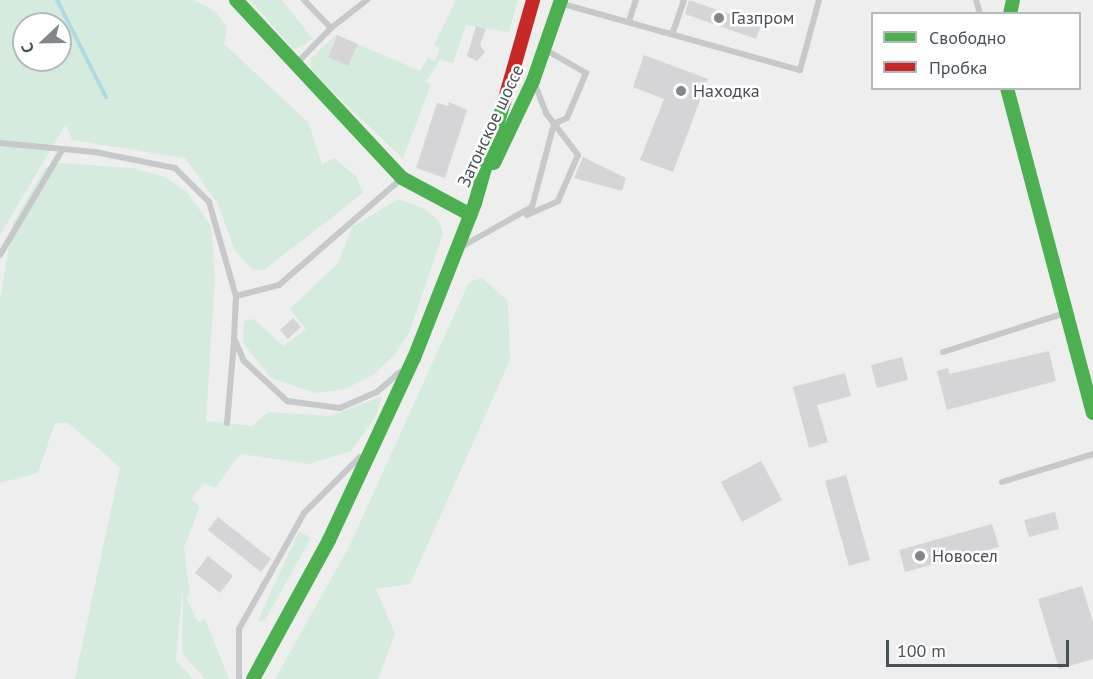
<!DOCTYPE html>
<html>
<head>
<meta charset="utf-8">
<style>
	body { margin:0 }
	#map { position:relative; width:1093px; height:679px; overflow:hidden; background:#efeeee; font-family:"PT Sans",sans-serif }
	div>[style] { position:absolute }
	.green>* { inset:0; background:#d5ebde }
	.stream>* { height:4px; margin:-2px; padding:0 2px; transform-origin:2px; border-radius:2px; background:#afdae4 }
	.building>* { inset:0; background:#d5d5d7 }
	.lane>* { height:6px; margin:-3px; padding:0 3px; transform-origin:3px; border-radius:3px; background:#c6c8c9 }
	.fast>* { height:14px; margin:-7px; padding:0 7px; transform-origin:7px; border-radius:7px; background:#4caf50 }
	.jam>* { height:14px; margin:-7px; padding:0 7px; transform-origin:7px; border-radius:7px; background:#c62828 }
	.dots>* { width:16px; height:16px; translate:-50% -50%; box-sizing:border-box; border:3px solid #fff; border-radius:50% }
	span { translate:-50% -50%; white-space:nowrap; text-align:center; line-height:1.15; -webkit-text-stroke:5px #fff; paint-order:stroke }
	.poi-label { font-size:18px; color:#485058 }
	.left { translate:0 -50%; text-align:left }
	.street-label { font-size:18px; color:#485058 }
	.legend { position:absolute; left:871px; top:12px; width:210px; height:78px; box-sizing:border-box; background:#fff; border:2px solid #b6b9bc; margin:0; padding:8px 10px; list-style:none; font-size:18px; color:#485058 }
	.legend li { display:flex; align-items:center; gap:12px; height:30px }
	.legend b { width:30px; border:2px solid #b6b9bc }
	.north { position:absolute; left:12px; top:12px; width:60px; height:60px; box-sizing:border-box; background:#fff; border:2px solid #b6b9bc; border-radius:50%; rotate:248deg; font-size:16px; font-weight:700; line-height:24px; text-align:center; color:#485058 }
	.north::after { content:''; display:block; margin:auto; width:21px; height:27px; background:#82878c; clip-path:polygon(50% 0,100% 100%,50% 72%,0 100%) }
	.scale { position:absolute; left:886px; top:640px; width:183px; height:27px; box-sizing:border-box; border:3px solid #485058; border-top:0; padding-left:8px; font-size:18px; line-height:21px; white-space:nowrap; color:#485058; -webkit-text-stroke:4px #fff; paint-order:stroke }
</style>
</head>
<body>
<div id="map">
	<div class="green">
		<i style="clip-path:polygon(evenodd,0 0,194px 0,214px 10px,227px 27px,224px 44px,309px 123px,322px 165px,334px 158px,356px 176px,363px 193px,264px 270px,253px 270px,235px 251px,218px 204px,185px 158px,72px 140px,66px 124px,0 235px,0 0,24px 24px,60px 24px,60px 60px,24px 60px,24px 24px)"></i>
		<i style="clip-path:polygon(250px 0,282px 0,313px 39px,294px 50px)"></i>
		<i style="clip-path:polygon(456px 0,518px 0,509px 32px,466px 25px,453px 63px,440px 60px,426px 82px,431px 84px,403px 159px,311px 71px,311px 58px,336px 35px,328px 57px,348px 66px,358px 44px,420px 71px,428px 58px,435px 61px,440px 48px,434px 45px)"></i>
		<i style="clip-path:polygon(61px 163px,132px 168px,165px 177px,187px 192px,211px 226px,215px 277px,206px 421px,252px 426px,268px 412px,332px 416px,382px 396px,376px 416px,351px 451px,309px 464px,240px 454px,215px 488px,204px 483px,191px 499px,200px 506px,184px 548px,190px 594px,186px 597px,198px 622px,205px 619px,229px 679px,205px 679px,182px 653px,183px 584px,176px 660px,193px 679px,75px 679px,120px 467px,68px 423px,55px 423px,38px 473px,0 483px,0 300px,13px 223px,45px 168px)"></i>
		<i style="clip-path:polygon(398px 199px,425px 209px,439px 221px,443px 234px,409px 333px,395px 354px,373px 375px,345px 389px,315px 393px,271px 378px,243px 343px,244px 321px,254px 319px,283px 346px,306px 329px,290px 309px,338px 263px,352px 227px)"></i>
		<i style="clip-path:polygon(482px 278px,508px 301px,510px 360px,410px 584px,376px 589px,395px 634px,378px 679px,275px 679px,349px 547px,469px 282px)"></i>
		<i style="clip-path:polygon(299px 531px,311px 538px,265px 620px,257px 622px)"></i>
	</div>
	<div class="stream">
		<i style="left:57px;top:0;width:109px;rotate:63.2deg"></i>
	</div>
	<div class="building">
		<i style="clip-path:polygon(689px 0,761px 25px,756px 39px,685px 14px)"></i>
		<i style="clip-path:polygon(476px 26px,486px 29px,480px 45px,485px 52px,477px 61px,467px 56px)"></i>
		<i style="clip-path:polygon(337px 35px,358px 44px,348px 66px,328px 57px)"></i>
		<i style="clip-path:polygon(644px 55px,708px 79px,673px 172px,640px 160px,664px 99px,633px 87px)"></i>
		<i style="clip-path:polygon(449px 102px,467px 110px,445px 178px,416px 168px,437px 103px,448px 106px)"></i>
		<i style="clip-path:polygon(583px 157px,626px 178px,622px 191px,574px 178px)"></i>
		<i style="clip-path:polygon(293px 318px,301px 327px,288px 339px,280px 330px)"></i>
		<i style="clip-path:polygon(1049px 351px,1056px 381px,947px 410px,937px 371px,948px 368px,949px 374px)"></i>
		<i style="clip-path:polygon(902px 357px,908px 380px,877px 388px,871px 365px)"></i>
		<i style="clip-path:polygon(845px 373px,851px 396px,817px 405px,828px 442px,809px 448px,793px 387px)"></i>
		<i style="clip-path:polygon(761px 461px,782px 500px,742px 522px,721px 482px)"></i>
		<i style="clip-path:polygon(846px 475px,870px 560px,849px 566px,825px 481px)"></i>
		<i style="clip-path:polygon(1055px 512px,1059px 529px,1029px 537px,1024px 520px)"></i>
		<i style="clip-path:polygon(218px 517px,271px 559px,261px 572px,208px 530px)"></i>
		<i style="clip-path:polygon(992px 524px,999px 547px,905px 572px,899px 550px)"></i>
		<i style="clip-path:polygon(208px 556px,233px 576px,220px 593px,195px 573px)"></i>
		<i style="clip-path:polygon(1082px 586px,1093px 622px,1093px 659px,1059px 669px,1038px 599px)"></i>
	</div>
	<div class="lane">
		<i style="left:976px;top:0;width:15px;rotate:74deg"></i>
		<i style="left:563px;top:4px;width:246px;rotate:15.6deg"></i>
		<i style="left:800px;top:70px;width:73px;rotate:-74.8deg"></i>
		<i style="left:629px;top:21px;width:22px;rotate:-72deg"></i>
		<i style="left:331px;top:28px;width:46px;rotate:-37.9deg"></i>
		<i style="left:673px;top:32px;width:34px;rotate:-71deg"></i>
		<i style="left:297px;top:63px;width:49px;rotate:-45.8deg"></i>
		<i style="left:331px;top:28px;width:39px;rotate:-134deg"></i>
		<i style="left:0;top:143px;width:95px;rotate:5.4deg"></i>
		<i style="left:95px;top:152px;width:82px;rotate:11.3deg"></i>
		<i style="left:175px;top:168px;width:48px;rotate:45deg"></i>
		<i style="left:209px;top:202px;width:98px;rotate:74deg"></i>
		<i style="left:236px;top:296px;width:42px;rotate:92.7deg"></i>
		<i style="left:234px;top:338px;width:25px;rotate:67deg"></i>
		<i style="left:244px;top:361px;width:59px;rotate:42.9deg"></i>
		<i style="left:287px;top:401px;width:53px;rotate:7.5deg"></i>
		<i style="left:340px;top:408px;width:40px;rotate:-23.4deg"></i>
		<i style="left:377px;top:392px;width:30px;rotate:-41deg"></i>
		<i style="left:527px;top:215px;width:34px;rotate:-24deg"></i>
		<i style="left:558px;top:201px;width:50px;rotate:-66.5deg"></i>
		<i style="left:578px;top:155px;width:53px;rotate:-127.3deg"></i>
		<i style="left:546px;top:113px;width:30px;rotate:-111deg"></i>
		<i style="left:461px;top:247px;width:81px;rotate:-29.4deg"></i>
		<i style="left:532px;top:207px;width:86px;rotate:-75.2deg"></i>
		<i style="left:554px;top:124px;width:14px;rotate:-25deg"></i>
		<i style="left:567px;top:118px;width:49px;rotate:-67.1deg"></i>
		<i style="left:586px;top:73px;width:46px;rotate:-150.1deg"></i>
		<i style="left:0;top:255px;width:122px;rotate:-59.4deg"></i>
		<i style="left:236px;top:296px;width:44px;rotate:-14.3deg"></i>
		<i style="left:279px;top:285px;width:162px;rotate:-41deg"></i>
		<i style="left:943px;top:352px;width:128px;rotate:-17.7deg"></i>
		<i style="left:227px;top:423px;width:81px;rotate:-85.1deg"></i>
		<i style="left:1002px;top:482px;width:95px;rotate:-17.1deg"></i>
		<i style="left:239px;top:679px;width:50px;rotate:-90deg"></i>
		<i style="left:239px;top:629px;width:133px;rotate:-60.7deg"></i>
		<i style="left:304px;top:513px;width:79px;rotate:-45deg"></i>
	</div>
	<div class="fast">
		<i style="left:236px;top:0;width:243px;rotate:47deg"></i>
		<i style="left:402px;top:178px;width:78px;rotate:28.2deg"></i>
		<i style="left:1010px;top:14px;width:14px;rotate:-78deg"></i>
		<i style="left:1007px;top:88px;width:336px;rotate:75.2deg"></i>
		<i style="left:494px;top:163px;width:91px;rotate:-64.6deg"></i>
		<i style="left:533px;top:81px;width:86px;rotate:-70.9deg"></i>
		<i style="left:253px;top:679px;width:158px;rotate:-61.3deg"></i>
		<i style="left:329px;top:540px;width:201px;rotate:-65deg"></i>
		<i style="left:414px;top:358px;width:167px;rotate:-68.5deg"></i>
		<i style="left:475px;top:203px;width:105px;rotate:-74deg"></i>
	</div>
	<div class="jam">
		<i style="left:504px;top:102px;width:106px;rotate:-74.1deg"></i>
	</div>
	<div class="dots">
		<i style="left:719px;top:18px;background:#82878c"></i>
		<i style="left:681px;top:91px;background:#82878c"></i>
		<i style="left:920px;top:556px;background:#82878c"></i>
	</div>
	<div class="poi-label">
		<span class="left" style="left:731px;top:18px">Газпром</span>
		<span class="left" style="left:693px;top:91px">Находка</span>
		<span class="left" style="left:932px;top:556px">Новосел</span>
	</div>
	<div class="street-label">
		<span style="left:491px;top:126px;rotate:-65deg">Затонское шоссе</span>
	</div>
	<ul class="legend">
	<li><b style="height:8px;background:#4caf50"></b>Свободно</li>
	<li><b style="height:8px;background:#c62828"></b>Пробка</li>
	</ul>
	<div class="north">С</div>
	<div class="scale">100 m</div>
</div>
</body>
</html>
